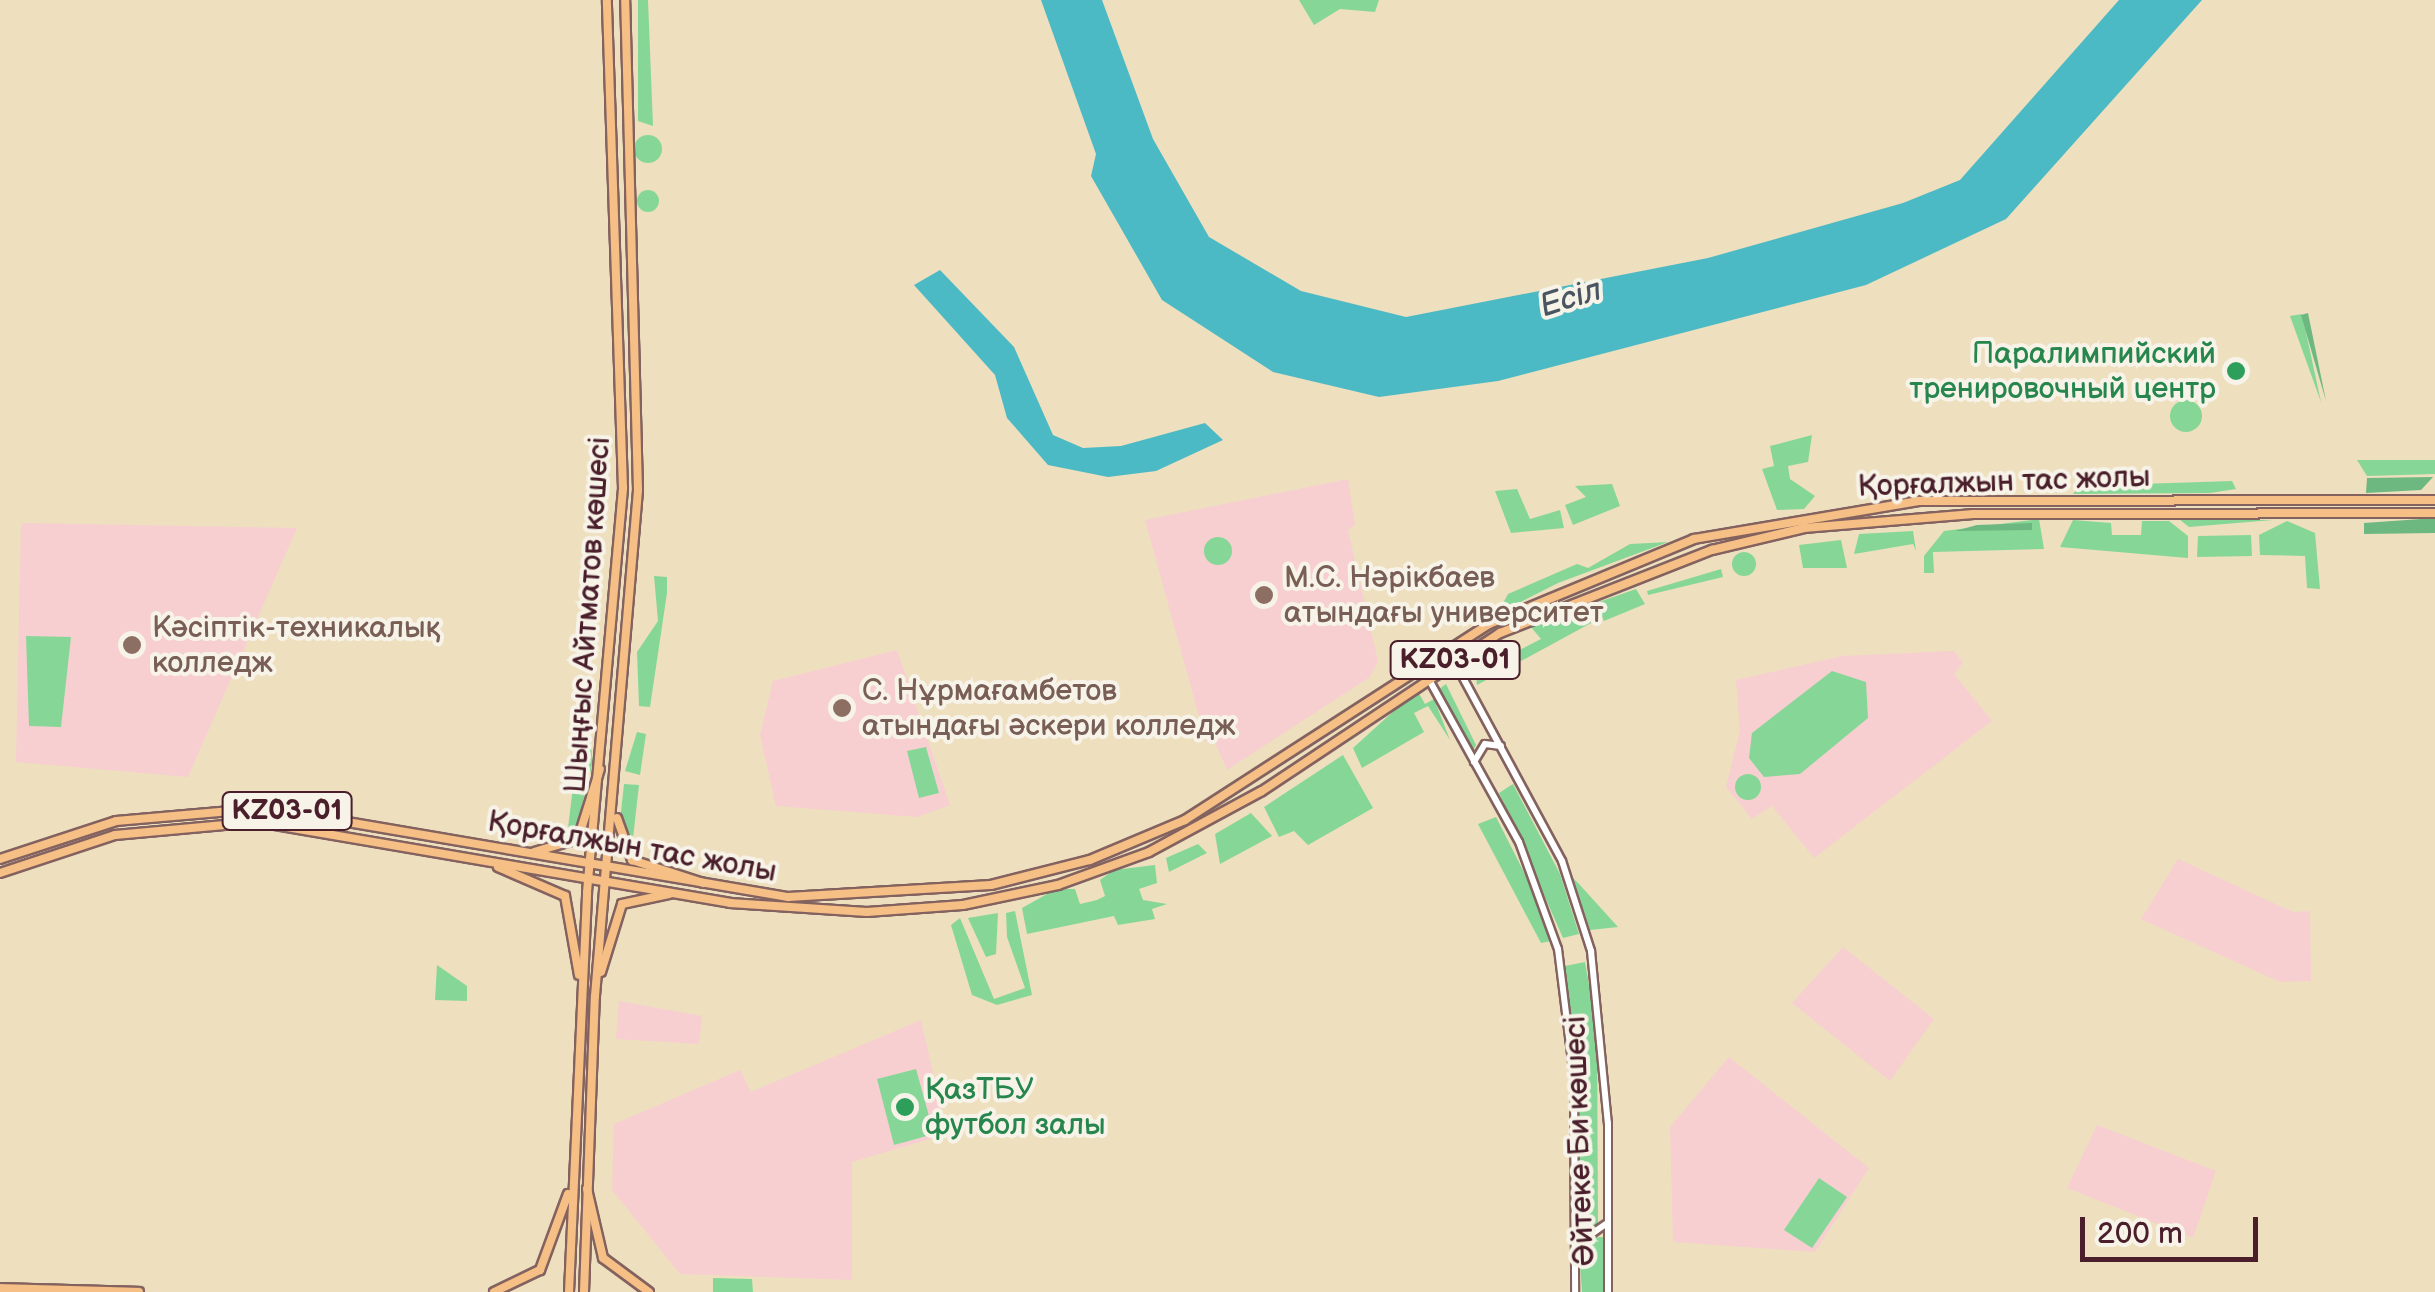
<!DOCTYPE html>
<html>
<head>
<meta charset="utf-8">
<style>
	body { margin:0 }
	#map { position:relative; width:2435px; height:1292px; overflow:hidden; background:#eedfbf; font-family:"Balsamiq Sans",sans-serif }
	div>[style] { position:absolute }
	.built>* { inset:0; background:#f7cfd0 }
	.green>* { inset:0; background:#86d797 }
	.round { border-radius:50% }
	.forest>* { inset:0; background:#6cb880 }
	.water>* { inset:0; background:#4cbac4 }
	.roads { filter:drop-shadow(2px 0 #83625f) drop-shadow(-2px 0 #83625f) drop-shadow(0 2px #83625f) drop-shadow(0 -2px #83625f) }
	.minor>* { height:6px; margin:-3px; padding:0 3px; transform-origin:3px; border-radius:3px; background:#fff }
	.major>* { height:8px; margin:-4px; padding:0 4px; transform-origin:4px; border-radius:4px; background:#f5bf86 }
	.dots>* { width:28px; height:28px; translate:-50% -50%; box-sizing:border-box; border:5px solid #f7f3e8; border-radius:50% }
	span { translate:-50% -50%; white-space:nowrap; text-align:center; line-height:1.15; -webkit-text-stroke:8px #f7f3e8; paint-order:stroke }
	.shield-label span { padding:2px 8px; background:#f7f3e8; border:2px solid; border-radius:8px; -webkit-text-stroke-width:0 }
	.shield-label { font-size:28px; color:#4a1f2b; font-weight:700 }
	.leisure-label { font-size:30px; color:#27864d }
	.right { translate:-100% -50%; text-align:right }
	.left { translate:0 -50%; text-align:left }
	.street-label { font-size:30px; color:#4a1f2b }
	.education-label { font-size:30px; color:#785e54 }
	.water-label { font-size:32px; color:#4b5561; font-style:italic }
	.scale { position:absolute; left:2080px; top:1217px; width:178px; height:45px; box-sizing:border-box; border:5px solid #4a1f2b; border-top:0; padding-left:12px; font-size:30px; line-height:35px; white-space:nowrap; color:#4a1f2b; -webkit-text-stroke:8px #f7f3e8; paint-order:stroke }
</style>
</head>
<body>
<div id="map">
	<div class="built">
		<i style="clip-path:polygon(1348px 479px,1355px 525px,1348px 530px,1378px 661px,1370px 677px,1227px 770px,1214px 740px,1206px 742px,1145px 520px)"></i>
		<i style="clip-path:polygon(21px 523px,297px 528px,188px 777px,16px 762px)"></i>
		<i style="clip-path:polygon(897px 650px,950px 805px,917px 817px,776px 806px,760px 735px,773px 681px)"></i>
		<i style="clip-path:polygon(1954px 651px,1963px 663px,1954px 674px,1992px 721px,1814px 858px,1772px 806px,1752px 819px,1726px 787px,1740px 730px,1736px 680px,1842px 656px)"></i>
		<i style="clip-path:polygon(2178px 859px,2293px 912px,2310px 911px,2311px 981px,2280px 982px,2141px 919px)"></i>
		<i style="clip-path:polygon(1843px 947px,1934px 1019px,1890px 1081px,1792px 1003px)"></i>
		<i style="clip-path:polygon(619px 1001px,702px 1016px,699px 1044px,616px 1039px)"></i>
		<i style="clip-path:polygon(921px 1020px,947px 1134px,852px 1162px,852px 1280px,680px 1274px,612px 1190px,614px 1124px,740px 1070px,751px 1092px)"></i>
		<i style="clip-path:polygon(1729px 1057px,1869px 1168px,1815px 1252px,1673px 1242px,1670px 1127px)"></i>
		<i style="clip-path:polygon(2097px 1125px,2216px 1171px,2193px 1238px,2067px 1188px)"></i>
	</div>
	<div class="green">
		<i style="clip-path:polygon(638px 0,648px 0,653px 126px,638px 121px)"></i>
		<i style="clip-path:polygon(1299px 0,1379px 0,1375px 12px,1340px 9px,1314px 25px)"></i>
		<i class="round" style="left:634px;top:135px;width:28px;height:28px"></i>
		<i class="round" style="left:637px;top:190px;width:22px;height:22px"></i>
		<i style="clip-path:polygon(2302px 314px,2321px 402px,2290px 316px)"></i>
		<i class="round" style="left:2170px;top:400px;width:32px;height:32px"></i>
		<i style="clip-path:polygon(1812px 435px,1808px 462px,1788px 466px,1790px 479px,1815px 496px,1804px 509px,1777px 510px,1762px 469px,1774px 466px,1770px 446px)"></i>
		<i style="clip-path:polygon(2357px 460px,2435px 460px,2435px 474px,2367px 476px)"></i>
		<i style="clip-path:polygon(2232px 481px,2236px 489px,2210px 493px,2073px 494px,2079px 486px)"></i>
		<i style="clip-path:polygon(1612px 484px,1620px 506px,1573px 525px,1565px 505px,1586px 497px,1575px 486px)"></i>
		<i style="clip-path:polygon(1517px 489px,1530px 519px,1560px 510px,1564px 528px,1511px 533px,1495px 491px)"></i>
		<i style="clip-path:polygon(2039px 519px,2044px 549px,1933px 552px,1934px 573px,1924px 573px,1924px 556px,1944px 531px)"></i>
		<i style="clip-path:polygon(2179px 519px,2273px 520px,2189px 527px)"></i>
		<i style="clip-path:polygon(2073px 520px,2111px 523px,2112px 535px,2141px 535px,2142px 521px,2169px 521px,2188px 536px,2188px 558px,2060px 547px)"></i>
		<i style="clip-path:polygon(2287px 521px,2315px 533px,2320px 589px,2307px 588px,2305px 556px,2260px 555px,2259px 535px)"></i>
		<i style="clip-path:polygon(1913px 531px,1916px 551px,1913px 544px,1854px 554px,1859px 534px)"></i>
		<i style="clip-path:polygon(2251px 535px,2252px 556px,2197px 557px,2198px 536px)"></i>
		<i class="round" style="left:1204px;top:537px;width:28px;height:28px"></i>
		<i style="clip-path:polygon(1841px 540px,1847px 568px,1803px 568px,1799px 545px)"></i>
		<i style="clip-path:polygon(1668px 542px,1558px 583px,1497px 614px,1508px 594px,1577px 564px,1588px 568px,1630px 544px)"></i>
		<i class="round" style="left:1732px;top:552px;width:24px;height:24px"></i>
		<i style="clip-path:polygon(1721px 569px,1723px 577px,1648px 595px,1647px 591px)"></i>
		<i style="clip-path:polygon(654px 576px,667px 577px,667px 593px,650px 707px,639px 706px,637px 652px,658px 621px)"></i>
		<i style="clip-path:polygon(1636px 589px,1645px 604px,1604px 621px,1596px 603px)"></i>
		<i style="clip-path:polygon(1561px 607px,1584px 607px,1591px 623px,1477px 685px,1474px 656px,1498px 642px,1512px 654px,1541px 639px,1531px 627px)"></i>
		<i style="clip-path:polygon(26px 636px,71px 637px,61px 727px,29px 726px)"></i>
		<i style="clip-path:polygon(1832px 671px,1866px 682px,1868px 718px,1800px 774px,1764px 777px,1749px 758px,1752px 733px)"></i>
		<i style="clip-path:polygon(1446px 684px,1476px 745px,1472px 752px,1439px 689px)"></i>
		<i style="clip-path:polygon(1417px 690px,1425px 704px,1434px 699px,1450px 740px,1428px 706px,1414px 713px,1424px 732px,1362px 768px,1353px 748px)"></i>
		<i style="clip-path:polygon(584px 697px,593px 761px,576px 830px,568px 828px)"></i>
		<i style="clip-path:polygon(637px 732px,646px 734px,640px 775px,625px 771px)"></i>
		<i style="clip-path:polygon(926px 747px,939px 793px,919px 798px,907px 751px)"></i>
		<i style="clip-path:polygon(1343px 755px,1373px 808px,1308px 845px,1294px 831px,1279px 837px,1264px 807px)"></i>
		<i class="round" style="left:1735px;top:774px;width:26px;height:26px"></i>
		<i style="clip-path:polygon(624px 784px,639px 785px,633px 838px,620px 821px)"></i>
		<i style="clip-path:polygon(1513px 784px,1560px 874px,1579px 934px,1563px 938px,1511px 820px,1499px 793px)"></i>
		<i style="clip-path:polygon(1251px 813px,1272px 836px,1220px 864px,1215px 834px)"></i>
		<i style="clip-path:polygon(1496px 817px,1535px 894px,1551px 941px,1541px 943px,1478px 824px)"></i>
		<i style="clip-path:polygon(1198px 844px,1207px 853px,1169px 872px,1166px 858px)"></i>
		<i style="clip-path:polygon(1155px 865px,1157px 883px,1139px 889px,1143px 900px,1167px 904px,1152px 909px,1155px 919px,1118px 925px,1114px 916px,1027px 934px,1022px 908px,1056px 889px,1075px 889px,1080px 904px,1097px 900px,1105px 896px,1100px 880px,1114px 870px)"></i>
		<i style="clip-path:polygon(1573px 878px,1579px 884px,1618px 927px,1590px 930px)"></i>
		<i style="clip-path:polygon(1015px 911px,1032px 995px,997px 1005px,972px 995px,951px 925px,960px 918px,994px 999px,1025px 988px,1007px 937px,1006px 913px)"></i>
		<i style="clip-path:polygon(998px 913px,996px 954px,986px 957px,968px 918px)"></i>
		<i style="clip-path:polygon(1585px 962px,1597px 1031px,1598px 1227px,1590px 1231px,1582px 1227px,1565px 966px)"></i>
		<i style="clip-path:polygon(437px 965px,467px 986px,467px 1001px,435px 1000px)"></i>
		<i style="clip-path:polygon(916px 1069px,934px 1134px,894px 1145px,877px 1079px)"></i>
		<i style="clip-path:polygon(1819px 1178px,1847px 1197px,1812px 1248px,1784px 1230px)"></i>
		<i style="clip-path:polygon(1603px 1237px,1603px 1292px,1582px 1292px,1578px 1238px)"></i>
		<i style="clip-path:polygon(713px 1278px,752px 1279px,753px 1292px,713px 1292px)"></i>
	</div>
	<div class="forest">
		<i style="clip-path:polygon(2308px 313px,2326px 401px,2301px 315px)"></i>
		<i style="clip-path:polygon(2433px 477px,2421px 490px,2366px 493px,2367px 478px)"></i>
		<i style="clip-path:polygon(2435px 518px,2435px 533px,2364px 534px,2364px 523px)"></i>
		<i style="clip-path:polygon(2032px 523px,2032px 530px,1955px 531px,1977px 525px)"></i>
	</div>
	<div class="water">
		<i style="clip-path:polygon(1041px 0,1102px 0,1153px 139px,1209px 237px,1301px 291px,1406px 317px,1708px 258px,1903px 203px,1960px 180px,2119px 0,2202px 0,2006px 219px,1866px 285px,1498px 381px,1379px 397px,1273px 372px,1162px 300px,1091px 176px,1096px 154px)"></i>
		<i style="clip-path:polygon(940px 270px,1014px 347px,1053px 435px,1083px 448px,1121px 446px,1205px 423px,1223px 440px,1156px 471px,1108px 477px,1048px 465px,1007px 418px,995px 375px,914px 285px)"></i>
	</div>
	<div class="roads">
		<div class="minor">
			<i style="left:1448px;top:650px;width:240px;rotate:61.6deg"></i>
			<i style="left:1562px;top:861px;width:95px;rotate:72.1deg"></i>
			<i style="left:1591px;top:951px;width:173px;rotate:84.4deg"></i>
			<i style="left:1608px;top:1123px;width:169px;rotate:90deg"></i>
			<i style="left:1422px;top:667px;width:200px;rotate:61deg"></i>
			<i style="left:1519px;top:842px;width:114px;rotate:70deg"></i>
			<i style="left:1558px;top:949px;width:129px;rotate:82.9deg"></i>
			<i style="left:1574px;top:1077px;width:215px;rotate:89.7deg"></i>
			<i style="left:1474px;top:762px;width:21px;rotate:-59deg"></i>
			<i style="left:1485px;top:744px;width:16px;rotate:7deg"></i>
			<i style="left:1575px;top:1228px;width:17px;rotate:25deg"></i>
			<i style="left:1590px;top:1235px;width:19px;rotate:-35deg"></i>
		</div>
		<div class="major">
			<i style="left:617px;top:818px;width:45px;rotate:70.3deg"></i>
			<i style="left:632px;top:860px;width:75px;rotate:17.9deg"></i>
			<i style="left:534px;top:852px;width:46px;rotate:-16.5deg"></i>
			<i style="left:578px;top:839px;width:73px;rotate:-72.6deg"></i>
			<i style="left:0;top:859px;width:122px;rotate:-18.1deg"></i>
			<i style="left:116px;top:821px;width:150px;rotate:-5deg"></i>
			<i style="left:265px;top:808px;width:531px;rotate:9.66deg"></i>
			<i style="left:788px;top:897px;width:203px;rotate:-3.4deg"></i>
			<i style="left:991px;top:885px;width:102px;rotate:-14.2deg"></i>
			<i style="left:1090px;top:860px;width:103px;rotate:-22.8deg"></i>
			<i style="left:1185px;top:820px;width:362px;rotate:-32.8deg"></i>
			<i style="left:1489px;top:624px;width:222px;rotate:-22.5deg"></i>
			<i style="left:1694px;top:539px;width:227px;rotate:-9.6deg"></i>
			<i style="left:1918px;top:501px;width:517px;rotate:-0.11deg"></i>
			<i style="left:498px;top:867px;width:73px;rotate:23.4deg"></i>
			<i style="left:565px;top:896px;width:80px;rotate:80deg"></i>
			<i style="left:0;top:873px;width:121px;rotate:-18.3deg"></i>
			<i style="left:115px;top:835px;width:143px;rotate:-5.2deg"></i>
			<i style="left:257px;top:822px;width:480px;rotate:9.7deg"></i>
			<i style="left:730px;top:903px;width:137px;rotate:3.8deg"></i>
			<i style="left:867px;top:912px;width:96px;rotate:-4.2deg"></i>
			<i style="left:963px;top:905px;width:97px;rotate:-11.9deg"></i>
			<i style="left:1058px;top:885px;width:97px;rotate:-19.9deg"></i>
			<i style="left:1149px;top:852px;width:128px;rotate:-28.4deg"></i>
			<i style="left:1262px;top:791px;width:286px;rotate:-33.6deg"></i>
			<i style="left:1500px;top:633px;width:228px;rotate:-21.4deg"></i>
			<i style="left:1712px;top:550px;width:95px;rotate:-13.4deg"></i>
			<i style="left:1804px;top:528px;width:170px;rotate:-4.7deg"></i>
			<i style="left:1973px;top:514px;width:462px;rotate:-0.1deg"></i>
			<i style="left:601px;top:972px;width:71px;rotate:-72.8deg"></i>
			<i style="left:622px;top:904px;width:48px;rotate:-12deg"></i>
			<i style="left:587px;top:1189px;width:71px;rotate:76.9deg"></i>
			<i style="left:603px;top:1258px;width:57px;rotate:36.5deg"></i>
			<i style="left:0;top:1288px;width:139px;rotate:1.6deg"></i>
			<i style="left:494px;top:1292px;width:51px;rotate:-25.6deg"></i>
			<i style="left:540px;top:1270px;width:81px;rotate:-69.8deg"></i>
			<i style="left:569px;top:1292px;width:400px;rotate:-87.4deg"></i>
			<i style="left:587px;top:892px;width:406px;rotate:-84.9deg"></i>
			<i style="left:623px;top:488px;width:488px;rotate:-91.9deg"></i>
			<i style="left:584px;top:1292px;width:296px;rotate:-87.9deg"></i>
			<i style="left:595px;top:996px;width:508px;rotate:-85.14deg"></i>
			<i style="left:638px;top:490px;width:490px;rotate:-91.5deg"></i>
		</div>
	</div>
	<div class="dots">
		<i style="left:2236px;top:371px;background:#2e9e5b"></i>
		<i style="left:1264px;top:595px;background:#8d6e63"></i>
		<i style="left:132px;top:645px;background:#8d6e63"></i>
		<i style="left:842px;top:708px;background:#8d6e63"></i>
		<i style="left:905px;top:1107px;background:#2e9e5b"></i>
	</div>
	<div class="shield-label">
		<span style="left:1455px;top:660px">KZ03-01</span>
		<span style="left:287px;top:811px">KZ03-01</span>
	</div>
	<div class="leisure-label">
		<span class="right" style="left:2216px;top:371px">Паралимпийский<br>тренировочный центр</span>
		<span class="left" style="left:925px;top:1107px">ҚазТБУ<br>футбол залы</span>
	</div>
	<div class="street-label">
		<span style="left:2004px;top:482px;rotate:-2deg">Қорғалжын тас жолы</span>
		<span style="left:588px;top:615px;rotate:-86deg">Шыңғыс Айтматов көшесі</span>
		<span style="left:632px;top:847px;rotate:10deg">Қорғалжын тас жолы</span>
		<span style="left:1580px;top:1141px;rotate:-92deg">Әйтеке Би көшесі</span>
	</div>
	<div class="education-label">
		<span class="left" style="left:1284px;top:595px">М.С. Нәрікбаев<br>атындағы университет</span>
		<span class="left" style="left:152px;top:645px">Кәсіптік-техникалық<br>колледж</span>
		<span class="left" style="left:862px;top:708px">С. Нұрмағамбетов<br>атындағы әскери колледж</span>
	</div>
	<div class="water-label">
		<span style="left:1571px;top:299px;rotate:-17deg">Есіл</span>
	</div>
	<div class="scale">200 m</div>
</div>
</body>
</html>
